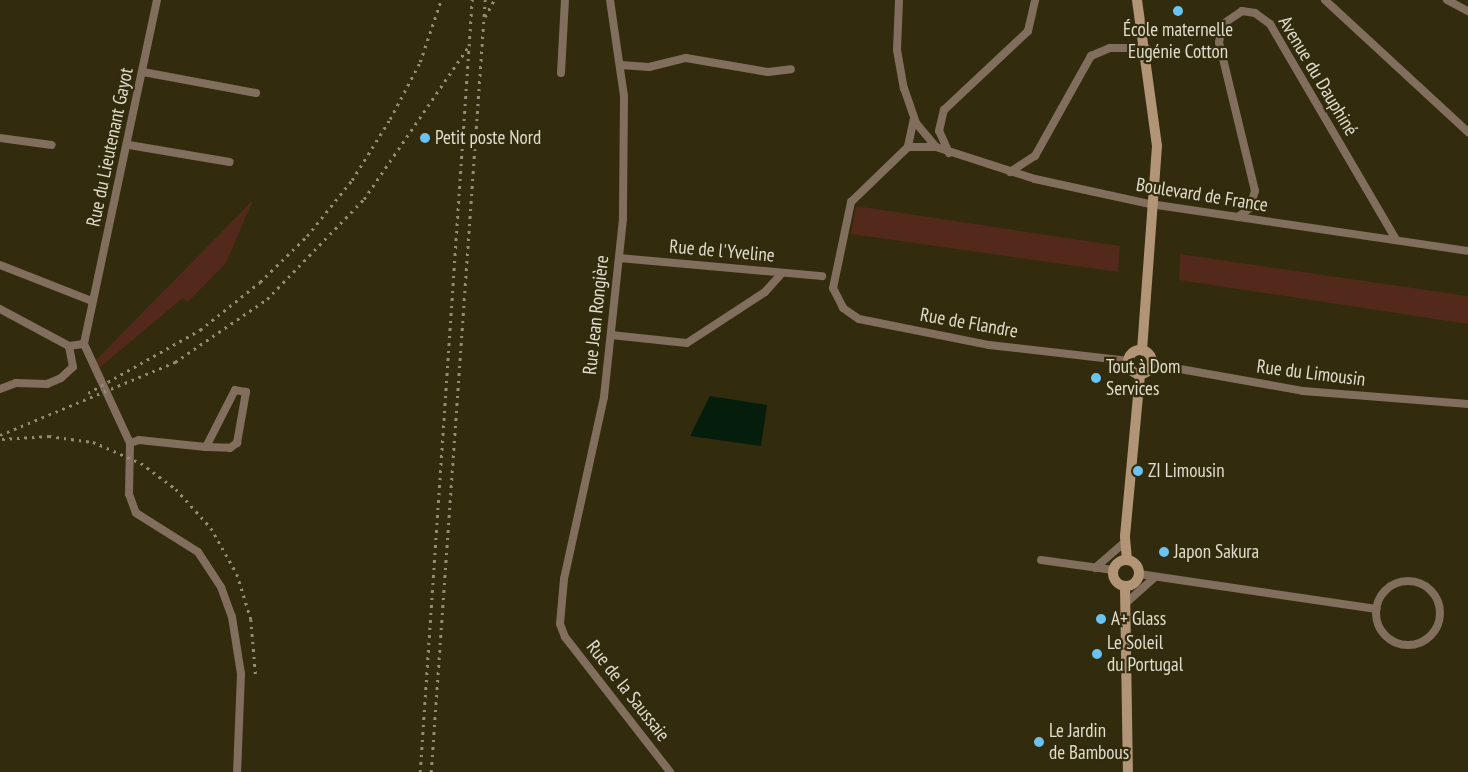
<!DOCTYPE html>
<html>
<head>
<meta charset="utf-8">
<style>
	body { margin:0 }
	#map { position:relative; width:1468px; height:772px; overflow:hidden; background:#322b0e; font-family:"PT Sans Narrow",sans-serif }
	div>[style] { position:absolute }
	.green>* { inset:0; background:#52291b }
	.water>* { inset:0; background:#041e0b }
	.street>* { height:8px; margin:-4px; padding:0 4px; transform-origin:4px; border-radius:4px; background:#816e5c }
	.street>.ring { margin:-4px; padding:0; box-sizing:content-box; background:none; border:8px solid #816e5c; border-radius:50% }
	.secondary>* { height:10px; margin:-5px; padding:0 5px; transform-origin:5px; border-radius:5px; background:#b29476 }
	.secondary>.ring { margin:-5px; padding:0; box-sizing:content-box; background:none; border:10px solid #b29476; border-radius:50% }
	.rail>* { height:2.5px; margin-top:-1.25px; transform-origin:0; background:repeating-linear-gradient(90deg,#928d77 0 2.5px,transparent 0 7.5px) }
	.dots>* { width:14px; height:14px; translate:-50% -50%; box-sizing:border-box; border:2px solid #322b0e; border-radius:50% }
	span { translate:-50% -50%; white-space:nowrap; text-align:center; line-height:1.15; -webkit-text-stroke:4.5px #322b0e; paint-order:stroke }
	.poi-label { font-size:19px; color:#e1ddcc }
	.left { translate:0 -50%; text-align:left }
	.street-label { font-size:19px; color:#e1ddcc }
</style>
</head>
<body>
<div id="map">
	<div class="green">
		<i style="clip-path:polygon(253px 200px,226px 263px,188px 302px,183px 298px,98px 369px,93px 363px)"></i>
		<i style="clip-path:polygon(856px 206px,1120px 246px,1118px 272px,851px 234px)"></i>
		<i style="clip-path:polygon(1180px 254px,1468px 296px,1468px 324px,1179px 280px)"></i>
	</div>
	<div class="water">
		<i style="clip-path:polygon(710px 396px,767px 405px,761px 446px,690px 436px)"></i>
	</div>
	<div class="street">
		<i style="left:157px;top:0;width:352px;rotate:102deg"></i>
		<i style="left:84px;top:344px;width:109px;rotate:65.1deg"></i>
		<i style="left:130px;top:443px;width:51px;rotate:91.1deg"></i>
		<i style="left:129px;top:494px;width:20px;rotate:70deg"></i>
		<i style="left:136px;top:513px;width:73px;rotate:32.2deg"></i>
		<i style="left:198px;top:552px;width:42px;rotate:56.7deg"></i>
		<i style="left:221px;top:587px;width:32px;rotate:70deg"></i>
		<i style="left:232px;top:617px;width:58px;rotate:81deg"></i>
		<i style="left:241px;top:674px;width:98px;rotate:92.3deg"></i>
		<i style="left:610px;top:0;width:97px;rotate:81.7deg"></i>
		<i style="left:624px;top:96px;width:123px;rotate:90.5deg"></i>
		<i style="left:623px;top:219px;width:179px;rotate:96.1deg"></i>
		<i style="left:604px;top:397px;width:186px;rotate:102.4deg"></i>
		<i style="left:564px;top:579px;width:45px;rotate:95.1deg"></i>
		<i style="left:560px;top:624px;width:14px;rotate:69deg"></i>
		<i style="left:565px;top:637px;width:171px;rotate:52.1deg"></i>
		<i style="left:899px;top:0;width:50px;rotate:92.3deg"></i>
		<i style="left:897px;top:50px;width:39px;rotate:80deg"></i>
		<i style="left:904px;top:88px;width:37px;rotate:71deg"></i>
		<i style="left:916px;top:123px;width:31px;rotate:50deg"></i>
		<i style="left:936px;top:147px;width:104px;rotate:17.9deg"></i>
		<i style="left:1035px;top:179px;width:118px;rotate:12.3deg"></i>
		<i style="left:1150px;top:204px;width:321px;rotate:8.4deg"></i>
		<i style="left:1325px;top:0;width:195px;rotate:42.7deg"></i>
		<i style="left:1447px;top:0;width:24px;rotate:28deg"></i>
		<i style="left:621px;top:65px;width:28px;rotate:4deg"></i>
		<i style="left:649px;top:67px;width:38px;rotate:-14deg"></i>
		<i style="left:686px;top:58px;width:83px;rotate:9.7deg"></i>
		<i style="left:768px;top:72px;width:23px;rotate:-7deg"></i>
		<i style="left:143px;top:72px;width:115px;rotate:10.5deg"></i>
		<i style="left:561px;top:73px;width:73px;rotate:-86.9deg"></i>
		<i style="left:914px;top:118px;width:30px;rotate:102deg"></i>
		<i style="left:908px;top:147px;width:79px;rotate:136deg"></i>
		<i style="left:851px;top:202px;width:88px;rotate:101.8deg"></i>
		<i style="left:833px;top:288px;width:22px;rotate:63deg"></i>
		<i style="left:843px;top:308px;width:19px;rotate:35deg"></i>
		<i style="left:859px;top:319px;width:133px;rotate:11.3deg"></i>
		<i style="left:989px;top:345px;width:141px;rotate:6.5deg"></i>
		<i style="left:0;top:138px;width:52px;rotate:7.7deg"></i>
		<i style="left:129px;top:145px;width:102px;rotate:9.6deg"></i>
		<i style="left:908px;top:147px;width:28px"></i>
		<i style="left:949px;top:153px;width:24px;rotate:-114deg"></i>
		<i style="left:939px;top:131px;width:22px;rotate:-77deg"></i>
		<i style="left:944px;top:110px;width:115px;rotate:-43.2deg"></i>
		<i style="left:1028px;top:31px;width:32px;rotate:-77deg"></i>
		<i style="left:1010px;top:172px;width:30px;rotate:-33deg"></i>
		<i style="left:1035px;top:156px;width:115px;rotate:-60.8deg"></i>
		<i style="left:1091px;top:56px;width:21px;rotate:-23deg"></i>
		<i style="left:1110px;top:48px;width:36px"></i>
		<i style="left:1238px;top:217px;width:15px;rotate:-37deg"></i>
		<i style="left:1250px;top:208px;width:18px;rotate:-74deg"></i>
		<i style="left:1255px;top:191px;width:153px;rotate:-103.6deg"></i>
		<i style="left:1219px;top:42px;width:18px;rotate:-77deg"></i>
		<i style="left:1223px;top:24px;width:23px;rotate:-34deg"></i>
		<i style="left:1242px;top:11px;width:13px;rotate:9deg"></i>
		<i style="left:1255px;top:13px;width:19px;rotate:36deg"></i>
		<i style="left:1270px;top:24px;width:250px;rotate:59.7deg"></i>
		<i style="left:619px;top:258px;width:204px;rotate:5.1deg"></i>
		<i style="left:0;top:265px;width:99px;rotate:21.4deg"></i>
		<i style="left:0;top:309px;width:78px;rotate:28.2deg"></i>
		<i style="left:69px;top:346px;width:15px;rotate:-8deg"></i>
		<i style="left:611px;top:335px;width:76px;rotate:6deg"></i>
		<i style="left:687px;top:343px;width:93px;rotate:-33.2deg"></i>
		<i style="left:765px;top:292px;width:25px;rotate:-48deg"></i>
		<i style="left:1152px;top:364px;width:153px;rotate:10.1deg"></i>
		<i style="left:1303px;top:391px;width:166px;rotate:4.5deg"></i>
		<i style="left:0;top:389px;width:17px;rotate:-21deg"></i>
		<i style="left:16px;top:383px;width:31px;rotate:2deg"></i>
		<i style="left:47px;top:384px;width:15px;rotate:-23deg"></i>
		<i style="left:61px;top:378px;width:16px;rotate:-43deg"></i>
		<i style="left:73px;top:367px;width:21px;rotate:-101deg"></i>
		<i style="left:130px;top:443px;width:9px;rotate:-18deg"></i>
		<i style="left:139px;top:440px;width:67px;rotate:6deg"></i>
		<i style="left:206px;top:447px;width:24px;rotate:2deg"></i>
		<i style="left:230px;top:448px;width:9px;rotate:-36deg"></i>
		<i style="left:237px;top:443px;width:52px;rotate:-80deg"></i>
		<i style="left:246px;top:392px;width:11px;rotate:-170deg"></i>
		<i style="left:235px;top:390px;width:64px;rotate:117deg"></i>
		<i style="left:1041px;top:560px;width:73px;rotate:7.9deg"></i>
		<i style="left:1095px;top:568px;width:40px;rotate:-41deg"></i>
		<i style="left:1139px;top:574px;width:240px;rotate:8.4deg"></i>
		<i class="ring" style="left:1376px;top:581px;width:56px;height:56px"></i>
		<i style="left:1126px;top:603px;width:39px;rotate:-42deg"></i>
	</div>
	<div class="secondary">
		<i style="left:1137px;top:0;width:147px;rotate:82.2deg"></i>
		<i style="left:1157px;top:146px;width:205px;rotate:94.2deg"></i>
		<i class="ring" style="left:1128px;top:350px;width:14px;height:14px"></i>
		<i class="ring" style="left:1113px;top:560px;width:16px;height:16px"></i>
		<i style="left:1127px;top:560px;width:24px;rotate:-95deg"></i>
		<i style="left:1125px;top:536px;width:164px;rotate:-84.7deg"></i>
		<i style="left:1125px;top:587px;width:185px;rotate:89.1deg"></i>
	</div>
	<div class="rail">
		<i style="left:485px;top:17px;width:19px;rotate:-62deg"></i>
		<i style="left:88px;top:393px;width:129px;rotate:-29.4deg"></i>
		<i style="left:200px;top:330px;width:77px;rotate:-38.7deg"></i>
		<i style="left:260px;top:282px;width:66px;rotate:-44.4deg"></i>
		<i style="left:307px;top:236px;width:72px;rotate:-51.2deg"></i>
		<i style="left:352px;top:180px;width:72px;rotate:-58.1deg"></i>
		<i style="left:390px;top:119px;width:64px;rotate:-62.2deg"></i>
		<i style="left:420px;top:62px;width:65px;rotate:-71.3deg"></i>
		<i style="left:0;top:435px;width:190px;rotate:-22.6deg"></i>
		<i style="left:175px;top:362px;width:112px;rotate:-34.4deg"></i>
		<i style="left:267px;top:299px;width:139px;rotate:-45.9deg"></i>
		<i style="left:364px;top:199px;width:184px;rotate:-55.6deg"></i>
		<i style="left:2px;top:439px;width:47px;rotate:-3.7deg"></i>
		<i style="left:49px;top:436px;width:44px;rotate:7.8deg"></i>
		<i style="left:93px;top:442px;width:52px;rotate:23.6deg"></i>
		<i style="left:141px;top:463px;width:44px;rotate:36.6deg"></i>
		<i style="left:176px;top:489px;width:52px;rotate:48.1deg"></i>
		<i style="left:211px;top:528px;width:53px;rotate:60.5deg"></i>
		<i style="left:237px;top:574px;width:47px;rotate:72.7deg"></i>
		<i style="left:251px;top:619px;width:59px;rotate:85.2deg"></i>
		<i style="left:420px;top:772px;width:774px;rotate:-86.15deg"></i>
		<i style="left:431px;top:772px;width:774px;rotate:-86deg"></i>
	</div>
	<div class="dots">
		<i style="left:1178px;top:11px;background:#6ac3f1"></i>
		<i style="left:425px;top:138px;background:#6ac3f1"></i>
		<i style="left:1096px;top:378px;background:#6ac3f1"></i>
		<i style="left:1138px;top:471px;background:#6ac3f1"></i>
		<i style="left:1164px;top:552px;background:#6ac3f1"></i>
		<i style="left:1101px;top:619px;background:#6ac3f1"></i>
		<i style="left:1097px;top:654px;background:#6ac3f1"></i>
		<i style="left:1039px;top:742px;background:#6ac3f1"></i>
	</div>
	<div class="poi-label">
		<span style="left:1178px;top:41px">École maternelle<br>Eugénie Cotton</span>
		<span class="left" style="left:435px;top:138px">Petit poste Nord</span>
		<span class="left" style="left:1106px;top:378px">Tout à Dom<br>Services</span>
		<span class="left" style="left:1148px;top:471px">ZI Limousin</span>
		<span class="left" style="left:1174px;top:552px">Japon Sakura</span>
		<span class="left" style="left:1111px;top:619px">A+ Glass</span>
		<span class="left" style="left:1107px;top:654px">Le Soleil<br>du Portugal</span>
		<span class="left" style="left:1049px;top:742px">Le Jardin<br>de Bambous</span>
	</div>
	<div class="street-label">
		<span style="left:1318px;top:76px;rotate:59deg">Avenue du Dauphiné</span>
		<span style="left:110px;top:147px;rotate:-78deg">Rue du Lieutenant Gayot</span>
		<span style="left:1202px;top:195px;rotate:9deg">Boulevard de France</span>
		<span style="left:722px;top:251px;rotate:5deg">Rue de l'Yveline</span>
		<span style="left:596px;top:315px;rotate:-84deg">Rue Jean Rongière</span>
		<span style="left:969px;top:323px;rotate:10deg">Rue de Flandre</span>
		<span style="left:1311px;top:373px;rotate:7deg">Rue du Limousin</span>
		<span style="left:628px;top:691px;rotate:52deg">Rue de la Saussaie</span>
	</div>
</div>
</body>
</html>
